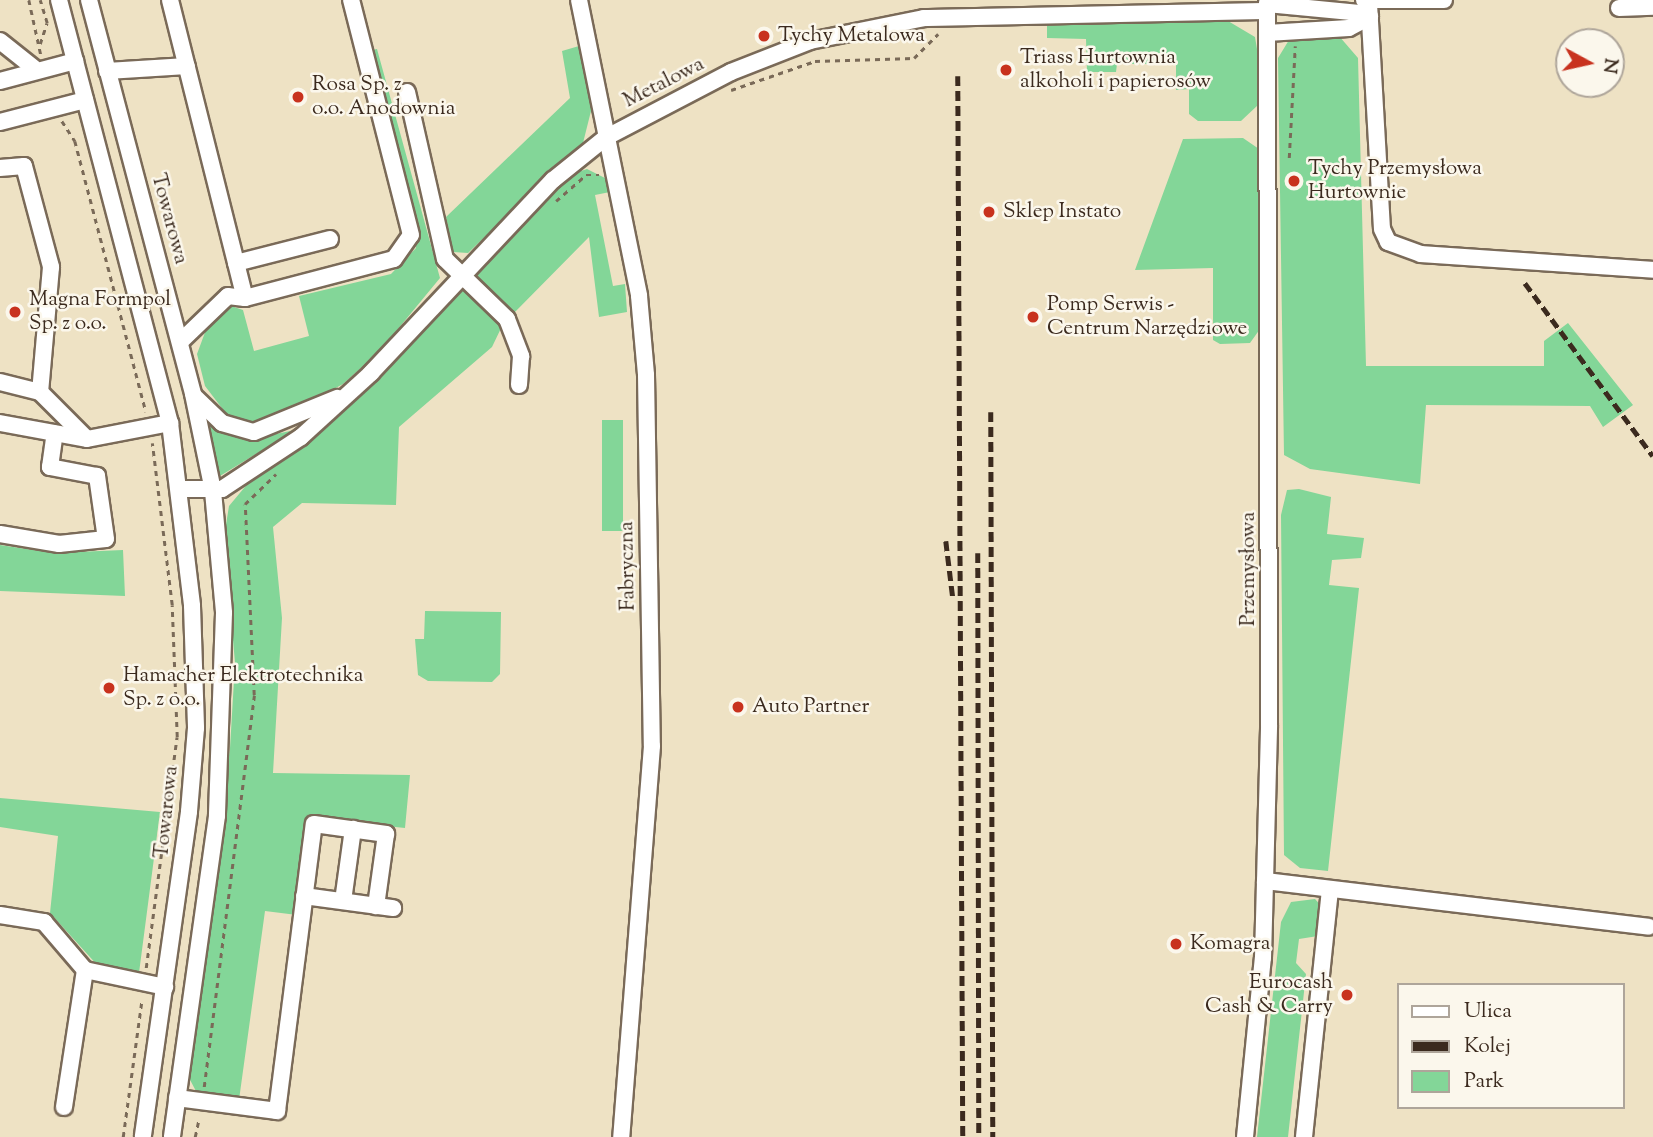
<!DOCTYPE html>
<html>
<head>
<meta charset="utf-8">
<style>
	body { margin:0 }
	#map { position:relative; width:1653px; height:1137px; overflow:hidden; background:#eee2c4; font-family:"Sorts Mill Goudy",serif }
	div>[style] { position:absolute }
	[style*='--x'] { left:calc(var(--x)*1px); top:calc(var(--y)*1px); width:calc(var(--w)*1px); rotate:calc(var(--a)*1deg) }
	.green>* { inset:0; background:#83d698; transform-origin:0 0 }
	.path>* { height:2.5px; margin-top:-1.25px; transform-origin:0; background:repeating-linear-gradient(90deg,#7a6a58 0 5px,transparent 0 10px) }
	.roads { filter:drop-shadow(2px 0 #7a6a58) drop-shadow(-2px 0 #7a6a58) drop-shadow(0 2px #7a6a58) drop-shadow(0 -2px #7a6a58) }
	.minor>* { height:16px; margin:-8px; padding:0 8px; transform-origin:8px; border-radius:8px; background:#fff }
	.rail>* { height:4.5px; margin-top:-2.25px; transform-origin:0; background:repeating-linear-gradient(90deg,#3b2a1e 0 10px,transparent 0 15px) }
	.dots>* { width:19px; height:19px; translate:-50% -50%; box-sizing:border-box; border:4px solid #fbf7ec; border-radius:50% }
	span { translate:-50% -50%; white-space:nowrap; text-align:center; line-height:1.15; -webkit-text-stroke:5px #fbf7ec; paint-order:stroke }
	.poi-label { font-size:21px; color:#3b2a1e }
	.left { translate:0 -50%; text-align:left }
	.right { translate:-100% -50%; text-align:right }
	.street-label { font-size:21px; color:#3b2a1e }
	.legend { position:absolute; left:1397px; top:983px; width:228px; height:126px; box-sizing:border-box; background:#fbf7ec; border:2px solid #aea59a; margin:0; padding:9px 12px; list-style:none; font-size:21px; color:#3b2a1e }
	.legend li { display:flex; align-items:center; gap:14px; height:35px }
	.legend b { width:35px; border:2px solid #aea59a }
	.north { position:absolute; left:1555px; top:28px; width:70px; height:70px; box-sizing:border-box; background:#fbf7ec; border:2px solid #aea59a; border-radius:50%; rotate:98deg; font-size:19px; font-weight:700; line-height:28px; text-align:center; color:#3b2a1e }
	.north::after { content:''; display:block; margin:auto; width:24px; height:32px; background:#c8321e; clip-path:polygon(50% 0,100% 100%,50% 72%,0 100%) }
</style>
</head>
<body>
<div id="map">
	<div class="green">
		<div style="clip-path:polygon(1228px 21px,1255px 37px,1258px 55px,1258px 105px,1241px 121px,1198px 121px,1189px 114px,1189px 89px,1176px 90px,1176px 64px,1117px 64px,1116px 72px,1087px 72px,1086px 39px,1047px 38px,1047px 22px)"></div>
		<div style="clip-path:polygon(1306px 35px,1339px 36px,1358px 58px,1366px 366px,1544px 366px,1544px 341px,1568px 323px,1633px 405px,1603px 427px,1590px 406px,1426px 405px,1420px 484px,1310px 469px,1284px 455px,1278px 58px,1289px 40px)"></div>
		<div style="clip-path:polygon(579px 46px,592px 107px,583px 143px,468px 253px,453px 252px,446px 217px,570px 98px,562px 51px)"></div>
		<div style="clip-path:polygon(377px 49px,440px 278px,379px 352px,343px 384px,277px 420px,251px 425px,231px 420px,205px 386px,197px 354px,207px 327px,228px 305px,243px 310px,254px 351px,309px 336px,299px 296px,391px 274px,416px 248px,368px 51px)"></div>
		<div style="clip-path:polygon(1243px 138px,1259px 149px,1260px 329px,1250px 343px,1220px 344px,1213px 340px,1213px 268px,1135px 270px,1183px 139px)"></div>
		<div style="clip-path:polygon(587px 169px,607px 179px,610px 192px,595px 195px,613px 286px,625px 284px,627px 312px,599px 317px,589px 237px,513px 314px,478px 279px,477px 268px,575px 173px)"></div>
		<div style="clip-path:polygon(463px 286px,504px 322px,492px 347px,399px 427px,396px 505px,302px 503px,273px 527px,282px 618px,273px 773px,410px 775px,405px 828px,311px 818px,297px 915px,265px 911px,239px 1100px,198px 1095px,188px 1076px,230px 748px,235px 663px,224px 537px,229px 506px,249px 482px,310px 439px,385px 371px)"></div>
		<div style="left:602px;top:420px;width:21px;height:111px"></div>
		<div style="clip-path:polygon(208px 423px,247px 440px,295px 430px,220px 476px)"></div>
		<div style="clip-path:polygon(1299px 489px,1331px 497px,1327px 534px,1364px 538px,1361px 558px,1332px 560px,1329px 585px,1359px 588px,1328px 871px,1300px 868px,1284px 855px,1281px 515px,1287px 490px)"></div>
		<div style="clip-path:polygon(0 545px,53px 553px,123px 550px,125px 596px,0 591px)"></div>
		<div style="clip-path:polygon(425px 611px,501px 612px,500px 674px,492px 682px,428px 681px,418px 675px,415px 639px,424px 639px)"></div>
		<div style="clip-path:polygon(0 798px,160px 812px,139px 973px,99px 967px,50px 913px,58px 836px,0 827px)"></div>
		<div style="clip-path:polygon(1315px 899px,1324px 909px,1318px 936px,1299px 939px,1296px 963px,1306px 974px,1288px 1137px,1257px 1137px,1281px 922px,1291px 902px)"></div>
	</div>
	<div class="path">
		<div style="--x:29;--y:0;--w:56;--a:77.7"></div>
		<div style="--x:40;--y:44;--w:22;--a:-72"></div>
		<div style="--x:47;--y:23;--w:24;--a:-107"></div>
		<div style="--x:731;--y:90;--w:89;--a:-19"></div>
		<div style="--x:815;--y:61;--w:99;--a:-1.7"></div>
		<div style="--x:914;--y:58;--w:34;--a:-45"></div>
		<div style="--x:62;--y:121;--w:24;--a:57"></div>
		<div style="--x:75;--y:141;--w:280;--a:75.3"></div>
		<div style="--x:1289;--y:158;--w:112;--a:-86.9"></div>
		<div style="--x:556;--y:201;--w:40;--a:-41"></div>
		<div style="--x:586;--y:175;--w:13;--a:0"></div>
		<div style="--x:146;--y:968;--w:233;--a:-82.4"></div>
		<div style="--x:177;--y:737;--w:132;--a:-92.2"></div>
		<div style="--x:172;--y:605;--w:163;--a:-97"></div>
		<div style="--x:204;--y:1087;--w:395;--a:-82.7"></div>
		<div style="--x:254;--y:695;--w:191;--a:-92.7"></div>
		<div style="--x:245;--y:504;--w:43;--a:-44.1"></div>
		<div style="--x:123;--y:1137;--w:139;--a:-82.2"></div>
		<div style="--x:195;--y:1137;--w:19;--a:-78"></div>
	</div>
	<div class="roads">
		<div class="minor">
			<div style="--x:59;--y:0;--w:437;--a:75.3"></div>
			<div style="--x:170;--y:423;--w:184;--a:83.1"></div>
			<div style="--x:192;--y:606;--w:122;--a:88.1"></div>
			<div style="--x:196;--y:728;--w:84;--a:94.8"></div>
			<div style="--x:189;--y:812;--w:328;--a:98.1"></div>
			<div style="--x:89;--y:0;--w:407;--a:75.2"></div>
			<div style="--x:193;--y:394;--w:99;--a:78.3"></div>
			<div style="--x:213;--y:491;--w:122;--a:84.8"></div>
			<div style="--x:224;--y:613;--w:203;--a:92"></div>
			<div style="--x:217;--y:816;--w:324;--a:98"></div>
			<div style="--x:170;--y:0;--w:307;--a:75.9"></div>
			<div style="--x:245;--y:298;--w:154;--a:-14.7"></div>
			<div style="--x:394;--y:259;--w:29;--a:-55"></div>
			<div style="--x:411;--y:235;--w:243;--a:-104.3"></div>
			<div style="--x:579;--y:0;--w:302;--a:78.5"></div>
			<div style="--x:639;--y:296;--w:79;--a:84.9"></div>
			<div style="--x:646;--y:375;--w:371;--a:89.1"></div>
			<div style="--x:652;--y:746;--w:392;--a:94.5"></div>
			<div style="--x:1364;--y:0;--w:80;--a:0"></div>
			<div style="--x:1267;--y:4;--w:103;--a:5.5"></div>
			<div style="--x:1369;--y:4;--w:225;--a:86.7"></div>
			<div style="--x:1382;--y:229;--w:14;--a:65"></div>
			<div style="--x:1388;--y:242;--w:35;--a:20"></div>
			<div style="--x:1421;--y:254;--w:233;--a:3.9"></div>
			<div style="--x:1619;--y:8;--w:34;--a:-2"></div>
			<div style="--x:1267;--y:33;--w:82;--a:-3.5"></div>
			<div style="--x:1349;--y:28;--w:24;--a:-28"></div>
			<div style="--x:0;--y:41;--w:43;--a:38.5"></div>
			<div style="--x:107;--y:71;--w:80;--a:-3.6"></div>
			<div style="--x:0;--y:81;--w:78;--a:-14.9"></div>
			<div style="--x:407;--y:92;--w:171;--a:77.2"></div>
			<div style="--x:445;--y:259;--w:86;--a:44.1"></div>
			<div style="--x:507;--y:319;--w:40;--a:69"></div>
			<div style="--x:521;--y:356;--w:29;--a:94"></div>
			<div style="--x:0;--y:122;--w:88;--a:-14.5"></div>
			<div style="--x:0;--y:168;--w:24;--a:-5"></div>
			<div style="--x:24;--y:166;--w:105;--a:75"></div>
			<div style="--x:51;--y:267;--w:125;--a:95"></div>
			<div style="--x:236;--y:263;--w:97;--a:-14.3"></div>
			<div style="--x:180;--y:342;--w:66;--a:-43.8"></div>
			<div style="--x:228;--y:296;--w:17;--a:7"></div>
			<div style="--x:0;--y:382;--w:41;--a:14"></div>
			<div style="--x:40;--y:392;--w:66;--a:45"></div>
			<div style="--x:194;--y:396;--w:39;--a:44"></div>
			<div style="--x:222;--y:423;--w:33;--a:16"></div>
			<div style="--x:254;--y:432;--w:90;--a:-22.3"></div>
			<div style="--x:0;--y:423;--w:88;--a:10.4"></div>
			<div style="--x:87;--y:439;--w:85;--a:-10.9"></div>
			<div style="--x:183;--y:489;--w:39;--a:0"></div>
			<div style="--x:222;--y:489;--w:95;--a:-33.4"></div>
			<div style="--x:301;--y:437;--w:95;--a:-42.4"></div>
			<div style="--x:371;--y:373;--w:265;--a:-46.7"></div>
			<div style="--x:553;--y:180;--w:67;--a:-38.9"></div>
			<div style="--x:605;--y:138;--w:142;--a:-27.6"></div>
			<div style="--x:731;--y:72;--w:85;--a:-21.4"></div>
			<div style="--x:810;--y:41;--w:116;--a:-11.4"></div>
			<div style="--x:924;--y:18;--w:343;--a:-1.2"></div>
			<div style="--x:0;--y:534;--w:60;--a:9.6"></div>
			<div style="--x:59;--y:544;--w:47;--a:-6.1"></div>
			<div style="--x:106;--y:539;--w:64;--a:-98.1"></div>
			<div style="--x:97;--y:476;--w:48;--a:-169.2"></div>
			<div style="--x:50;--y:467;--w:34;--a:-82"></div>
			<div style="--x:1265;--y:881;--w:386;--a:6.8"></div>
			<div style="--x:304;--y:896;--w:90;--a:7.7"></div>
			<div style="--x:343;--y:901;--w:73;--a:-82.1"></div>
			<div style="--x:0;--y:915;--w:45;--a:9"></div>
			<div style="--x:44;--y:922;--w:63;--a:49.5"></div>
			<div style="--x:85;--y:970;--w:82;--a:12"></div>
			<div style="--x:177;--y:1098;--w:101;--a:7.4"></div>
			<div style="--x:277;--y:1111;--w:289;--a:-82.7"></div>
			<div style="--x:314;--y:824;--w:73;--a:7.9"></div>
			<div style="--x:386;--y:834;--w:73;--a:97.9"></div>
			<div style="--x:64;--y:1107;--w:139;--a:-81.3"></div>
			<div style="--x:1245;--y:1137;--w:180;--a:-84.3"></div>
			<div style="--x:1263;--y:958;--w:233;--a:-88.5"></div>
			<div style="--x:1269;--y:725;--w:722;--a:-90.16"></div>
			<div style="--x:1304;--y:1137;--w:249;--a:-84"></div>
		</div>
	</div>
	<div class="rail">
		<div style="--x:958;--y:76;--w:1061;--a:89.73"></div>
		<div style="--x:1525;--y:283;--w:215;--a:53.5"></div>
		<div style="--x:991;--y:412;--w:725;--a:89.84"></div>
		<div style="--x:946;--y:541;--w:57;--a:83"></div>
		<div style="--x:978;--y:553;--w:584;--a:89.9"></div>
	</div>
	<div class="dots">
		<div style="left:764px;top:36px;background:#c8321e"></div>
		<div style="left:1006px;top:70px;background:#c8321e"></div>
		<div style="left:298px;top:97px;background:#c8321e"></div>
		<div style="left:1294px;top:181px;background:#c8321e"></div>
		<div style="left:989px;top:212px;background:#c8321e"></div>
		<div style="left:15px;top:312px;background:#c8321e"></div>
		<div style="left:1033px;top:317px;background:#c8321e"></div>
		<div style="left:109px;top:688px;background:#c8321e"></div>
		<div style="left:738px;top:707px;background:#c8321e"></div>
		<div style="left:1176px;top:944px;background:#c8321e"></div>
		<div style="left:1347px;top:995px;background:#c8321e"></div>
	</div>
	<div class="poi-label">
		<span class="left" style="left:778px;top:36px">Tychy Metalowa</span>
		<span class="left" style="left:1020px;top:70px">Triass Hurtownia<br>alkoholi i papierosów</span>
		<span class="left" style="left:312px;top:97px">Rosa Sp. z<br>o.o. Anodownia</span>
		<span class="left" style="left:1308px;top:181px">Tychy Przemysłowa<br>Hurtownie</span>
		<span class="left" style="left:1003px;top:212px">Sklep Instato</span>
		<span class="left" style="left:29px;top:312px">Magna Formpol<br>Sp. z o.o.</span>
		<span class="left" style="left:1047px;top:317px">Pomp Serwis -<br>Centrum Narzędziowe</span>
		<span class="left" style="left:123px;top:688px">Hamacher Elektrotechnika<br>Sp. z o.o.</span>
		<span class="left" style="left:752px;top:707px">Auto Partner</span>
		<span class="left" style="left:1190px;top:944px">Komagra</span>
		<span class="right" style="left:1333px;top:995px">Eurocash<br>Cash &amp; Carry</span>
	</div>
	<div class="street-label">
		<span style="left:664px;top:83px;rotate:-27deg">Metalowa</span>
		<span style="left:169px;top:219px;rotate:75deg">Towarowa</span>
		<span style="left:628px;top:566px;rotate:-91deg">Fabryczna</span>
		<span style="left:1249px;top:569px;rotate:-90deg">Przemysłowa</span>
		<span style="left:167px;top:812px;rotate:-84deg">Towarowa</span>
	</div>
	<ul class="legend">
	<li><b style="height:9px;background:#fff"></b>Ulica</li>
	<li><b style="height:9px;background:#3b2a1e"></b>Kolej</li>
	<li><b style="height:19px;background:#83d698"></b>Park</li>
	</ul>
	<div class="north">N</div>
</div>
</body>
</html>
